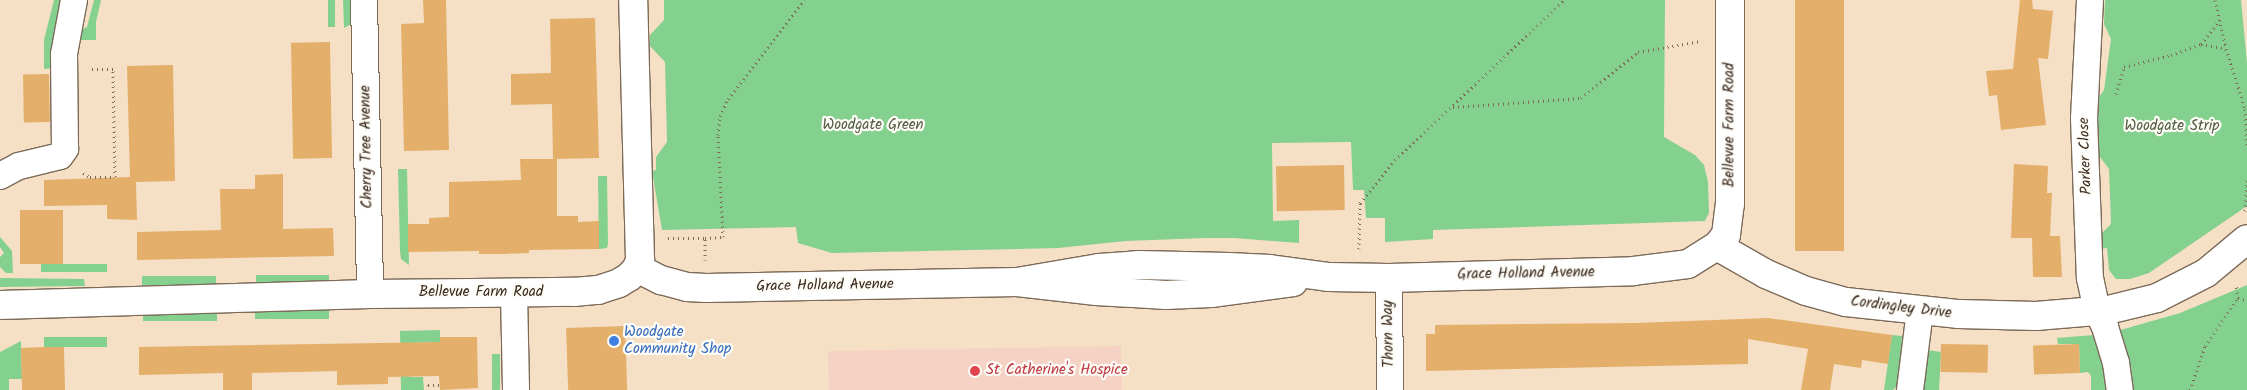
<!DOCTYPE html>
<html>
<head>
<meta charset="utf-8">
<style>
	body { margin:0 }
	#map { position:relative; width:2247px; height:390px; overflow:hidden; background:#f5e0c6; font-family:Kalam,sans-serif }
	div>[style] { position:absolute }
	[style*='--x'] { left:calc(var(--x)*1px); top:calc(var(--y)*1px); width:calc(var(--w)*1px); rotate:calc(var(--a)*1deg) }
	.built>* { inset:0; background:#f6d2c4; transform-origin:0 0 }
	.green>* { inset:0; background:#84d08e; transform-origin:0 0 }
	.building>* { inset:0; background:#e4af6a; transform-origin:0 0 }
	.path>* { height:3px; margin-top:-1.5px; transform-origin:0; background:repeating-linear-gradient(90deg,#7c6a59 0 1px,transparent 0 5px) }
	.roads { filter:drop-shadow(1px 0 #7c6a59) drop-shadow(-1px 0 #7c6a59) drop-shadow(0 1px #7c6a59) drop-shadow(0 -1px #7c6a59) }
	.street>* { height:26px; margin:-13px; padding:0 13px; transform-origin:13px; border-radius:13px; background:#fff }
	.secondary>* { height:28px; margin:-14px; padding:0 14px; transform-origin:14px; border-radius:14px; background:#fff }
	.dots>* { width:14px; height:14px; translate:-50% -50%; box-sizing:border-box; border:2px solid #fdfcf7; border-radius:50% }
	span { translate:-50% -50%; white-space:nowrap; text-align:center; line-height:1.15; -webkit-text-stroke:4.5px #fdfcf7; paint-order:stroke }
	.street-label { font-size:15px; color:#3b2a1e }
	.park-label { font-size:15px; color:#515c40 }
	.shop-label { font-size:15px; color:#366cbe }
	.left { translate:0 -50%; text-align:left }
	.health-label { font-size:15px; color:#be3a42 }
</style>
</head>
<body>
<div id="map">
	<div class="built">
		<div style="left:1121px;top:346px;width:44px;height:293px;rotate:89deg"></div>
	</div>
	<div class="green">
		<div style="clip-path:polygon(54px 0,64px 0,54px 68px,44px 69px,44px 40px)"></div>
		<div style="clip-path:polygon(94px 0,101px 0,96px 22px,96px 40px,76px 40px,77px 31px,87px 27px)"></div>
		<div style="left:328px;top:0;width:7px;height:27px"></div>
		<div style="clip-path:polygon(343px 0,351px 0,351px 24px,344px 28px)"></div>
		<div style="clip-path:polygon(664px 0,1665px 0,1664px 137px,1695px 155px,1704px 165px,1708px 182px,1709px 213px,1705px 221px,1433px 230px,1433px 239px,1385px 242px,1385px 218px,1366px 218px,1364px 190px,1353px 190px,1351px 142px,1272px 143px,1273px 221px,1299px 220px,1299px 243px,1234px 238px,1204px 238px,1126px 241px,1058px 248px,832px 253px,798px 243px,796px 227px,662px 230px,652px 171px,656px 170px,656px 157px,667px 142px,665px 62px,650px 46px,650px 35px,664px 20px)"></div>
		<div style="clip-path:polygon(2105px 0,2241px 0,2247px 63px,2247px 206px,2149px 273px,2130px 279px,2116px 279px,2109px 270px,2107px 248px,2100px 249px,2101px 234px,2111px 224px,2109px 169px,2097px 153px,2096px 101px,2104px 90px,2111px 39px,2104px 24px)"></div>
		<div style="clip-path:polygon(398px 169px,407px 169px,409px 265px,401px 259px,400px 251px)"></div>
		<div style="clip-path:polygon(598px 176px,607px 176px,608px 244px,607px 248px,599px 249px)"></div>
		<div style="clip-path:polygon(0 237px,12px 251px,13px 273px,6px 273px,0 267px,0 257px,4px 253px,0 247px)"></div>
		<div style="left:41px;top:264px;width:66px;height:8px"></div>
		<div style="left:329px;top:275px;width:8px;height:73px;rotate:90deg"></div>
		<div style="left:216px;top:276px;width:9px;height:74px;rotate:90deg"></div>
		<div style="clip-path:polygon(0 278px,84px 279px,85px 286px,0 287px)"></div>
		<div style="clip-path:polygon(2247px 285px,2247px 390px,2133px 390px,2131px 366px,2117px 331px,2180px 313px)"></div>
		<div style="left:329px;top:310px;width:9px;height:74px;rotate:90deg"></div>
		<div style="left:217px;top:313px;width:8px;height:74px;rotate:90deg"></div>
		<div style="clip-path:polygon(440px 330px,440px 342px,409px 343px,409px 377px,423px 377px,424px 390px,401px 390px,400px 331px)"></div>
		<div style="clip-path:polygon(1892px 335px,1902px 336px,1900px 384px,1893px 390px,1884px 390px)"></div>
		<div style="clip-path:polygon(2094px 335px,2102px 352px,2109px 390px,2091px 390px,2091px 376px,2088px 372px,2080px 373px,2079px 344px,2058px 344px,2057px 338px)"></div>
		<div style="left:107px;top:337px;width:10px;height:63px;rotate:90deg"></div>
		<div style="clip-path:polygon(21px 341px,22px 379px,9px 379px,9px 390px,0 390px,0 352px)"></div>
		<div style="clip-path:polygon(1927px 350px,1941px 352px,1939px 390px,1922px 390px)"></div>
		<div style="left:492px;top:354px;width:8px;height:36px"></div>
	</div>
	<div class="building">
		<div style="clip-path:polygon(423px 0,446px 0,449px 150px,404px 151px,401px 24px,424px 23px)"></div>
		<div style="left:1795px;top:0;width:49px;height:251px"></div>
		<div style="clip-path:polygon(2020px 0,2032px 0,2033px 9px,2053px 11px,2048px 59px,2038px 58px,2046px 125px,2001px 130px,1997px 95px,1989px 96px,1986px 71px,2013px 69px)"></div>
		<div style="clip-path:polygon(595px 18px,599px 158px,553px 159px,552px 104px,511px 105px,511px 74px,551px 73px,550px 19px)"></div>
		<div style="left:330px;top:42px;width:116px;height:39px;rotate:89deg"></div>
		<div style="clip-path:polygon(173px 65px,175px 181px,136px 182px,137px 220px,107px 219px,107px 205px,44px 206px,44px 180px,130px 177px,127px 66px)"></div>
		<div style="left:49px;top:74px;width:48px;height:26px;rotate:89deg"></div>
		<div style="clip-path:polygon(520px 159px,557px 159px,557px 216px,578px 216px,578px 222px,599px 221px,599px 249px,529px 250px,529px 253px,504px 254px,479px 254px,479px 251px,408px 252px,408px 224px,429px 224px,429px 218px,449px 217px,449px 182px,521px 180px)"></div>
		<div style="clip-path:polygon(2014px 164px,2048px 166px,2047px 193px,2052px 193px,2050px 236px,2060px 236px,2062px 277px,2033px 277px,2032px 238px,2011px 238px)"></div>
		<div style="left:1344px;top:165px;width:45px;height:68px;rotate:89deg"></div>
		<div style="clip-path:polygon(283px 174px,283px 229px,333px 228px,334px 256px,137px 260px,137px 232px,221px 230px,220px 189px,255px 189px,255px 175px)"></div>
		<div style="left:63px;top:210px;width:54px;height:43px;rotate:90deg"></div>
		<div style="clip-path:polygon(1768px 318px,1892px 335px,1888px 364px,1862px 360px,1861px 368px,1834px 364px,1830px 390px,1801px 390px,1808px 349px,1748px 339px,1748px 364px,1426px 371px,1426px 334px,1435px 334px,1435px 325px,1636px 323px)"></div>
		<div style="left:625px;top:326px;width:64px;height:59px;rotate:88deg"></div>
		<div style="clip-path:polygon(440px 337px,477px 337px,478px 388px,440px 390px,439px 376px,388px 377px,388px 384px,337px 385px,337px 371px,252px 373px,252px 390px,223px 390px,223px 373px,139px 375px,139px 347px,440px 342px)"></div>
		<div style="left:1941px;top:344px;width:47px;height:28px;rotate:1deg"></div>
		<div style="left:2079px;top:344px;width:29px;height:46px;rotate:88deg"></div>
		<div style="clip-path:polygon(43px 347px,64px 347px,65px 390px,22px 390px,21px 348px)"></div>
	</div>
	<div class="path">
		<div style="--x:2215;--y:0;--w:50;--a:77.3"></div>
		<div style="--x:2226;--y:49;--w:63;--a:72.4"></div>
		<div style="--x:2245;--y:109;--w:38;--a:87"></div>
		<div style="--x:2201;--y:44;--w:31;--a:-52"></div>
		<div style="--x:2116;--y:94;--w:28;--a:-73"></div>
		<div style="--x:2124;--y:67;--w:49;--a:-14.3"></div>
		<div style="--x:2171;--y:55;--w:32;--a:-20"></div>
		<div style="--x:2201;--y:44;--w:25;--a:11"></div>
		<div style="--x:1453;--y:107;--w:128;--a:-4"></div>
		<div style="--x:1581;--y:98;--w:73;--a:-38.9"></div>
		<div style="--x:1638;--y:52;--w:64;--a:-9.9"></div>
		<div style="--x:83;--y:173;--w:8;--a:30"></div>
		<div style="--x:90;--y:177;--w:25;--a:0"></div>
		<div style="--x:115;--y:177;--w:108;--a:-91.1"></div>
		<div style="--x:113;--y:69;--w:21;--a:180"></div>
		<div style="--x:2245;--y:211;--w:32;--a:-86"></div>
		<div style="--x:668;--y:238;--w:37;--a:0"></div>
		<div style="--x:1359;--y:249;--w:46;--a:-88.8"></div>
		<div style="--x:1360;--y:203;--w:55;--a:-50.9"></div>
		<div style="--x:1395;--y:160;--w:233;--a:-43.4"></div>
		<div style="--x:705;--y:260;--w:22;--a:-90"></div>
		<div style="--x:705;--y:238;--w:18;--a:-3"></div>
		<div style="--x:723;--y:237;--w:102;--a:-92.8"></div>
		<div style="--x:718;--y:135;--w:19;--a:-84"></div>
		<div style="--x:720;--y:116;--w:19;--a:-65"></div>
		<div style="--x:728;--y:99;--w:125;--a:-52.5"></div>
		<div style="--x:2238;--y:298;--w:9;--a:18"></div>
		<div style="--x:428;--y:390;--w:5;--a:-90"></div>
		<div style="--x:428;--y:385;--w:11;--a:0"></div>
		<div style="--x:2190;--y:390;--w:46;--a:-71.2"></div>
		<div style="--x:2205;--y:346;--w:58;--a:-55.5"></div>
		<div style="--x:2238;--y:298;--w:14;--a:-98"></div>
	</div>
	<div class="roads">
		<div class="street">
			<div style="--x:364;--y:0;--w:294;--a:88.8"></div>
			<div style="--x:2090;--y:0;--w:118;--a:92.9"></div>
			<div style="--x:2084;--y:118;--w:160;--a:87.9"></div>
			<div style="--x:2090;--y:278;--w:34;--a:78"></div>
			<div style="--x:2097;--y:311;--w:18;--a:63"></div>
			<div style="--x:2105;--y:327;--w:38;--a:73"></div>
			<div style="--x:2116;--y:363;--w:27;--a:82"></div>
			<div style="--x:0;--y:176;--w:21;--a:-28"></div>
			<div style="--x:19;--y:166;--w:42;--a:-13.7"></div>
			<div style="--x:60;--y:156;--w:9;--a:-54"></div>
			<div style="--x:65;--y:149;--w:95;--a:-90.6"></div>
			<div style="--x:64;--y:54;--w:55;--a:-79.5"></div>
			<div style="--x:1389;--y:278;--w:112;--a:89.5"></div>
			<div style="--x:514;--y:293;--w:97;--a:88.8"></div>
			<div style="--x:1910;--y:390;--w:80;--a:-82.8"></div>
		</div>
		<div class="secondary">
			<div style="--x:1717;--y:246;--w:56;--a:29.7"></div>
			<div style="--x:1766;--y:274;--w:43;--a:23"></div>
			<div style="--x:1806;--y:291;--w:41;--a:15.4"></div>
			<div style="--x:1846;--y:302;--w:114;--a:6.1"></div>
			<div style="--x:1959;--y:314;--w:77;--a:1.5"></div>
			<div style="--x:2036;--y:316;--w:72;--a:-4.8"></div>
			<div style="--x:2108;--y:310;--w:50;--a:-13.8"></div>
			<div style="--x:2157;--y:298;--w:55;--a:-27"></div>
			<div style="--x:2206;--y:273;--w:53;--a:-39.7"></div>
			<div style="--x:637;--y:268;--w:27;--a:27"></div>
			<div style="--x:661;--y:280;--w:27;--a:15"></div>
			<div style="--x:687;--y:287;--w:19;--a:3"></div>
			<div style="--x:706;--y:288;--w:311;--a:-1.1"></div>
			<div style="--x:1017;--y:282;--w:80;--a:6.5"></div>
			<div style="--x:1096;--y:291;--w:70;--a:3.3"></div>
			<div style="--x:1166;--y:295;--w:45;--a:-2.5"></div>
			<div style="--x:1211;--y:293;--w:83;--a:-7.6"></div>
			<div style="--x:1017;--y:282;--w:83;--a:-9.7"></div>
			<div style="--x:1099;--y:268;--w:40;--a:-4.3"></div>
			<div style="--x:1139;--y:265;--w:90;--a:1.3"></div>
			<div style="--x:1229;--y:267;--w:41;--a:2.8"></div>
			<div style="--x:1270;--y:269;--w:60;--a:7.7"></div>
			<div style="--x:1329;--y:277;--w:60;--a:1"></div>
			<div style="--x:1389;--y:278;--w:245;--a:-1.6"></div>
			<div style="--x:1634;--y:271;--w:54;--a:-7.4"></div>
			<div style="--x:1688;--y:264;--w:34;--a:-32"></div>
			<div style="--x:1717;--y:246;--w:14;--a:-51"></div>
			<div style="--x:1726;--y:235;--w:31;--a:-83"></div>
			<div style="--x:1730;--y:204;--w:204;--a:-90"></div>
			<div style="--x:0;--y:305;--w:370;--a:-1.7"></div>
			<div style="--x:370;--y:294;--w:204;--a:-0.6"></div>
			<div style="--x:574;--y:292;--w:24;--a:-5"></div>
			<div style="--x:598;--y:290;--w:22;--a:-18"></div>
			<div style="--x:619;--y:283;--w:12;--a:-31"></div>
			<div style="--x:629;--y:277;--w:12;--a:-48"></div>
			<div style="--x:637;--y:268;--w:9;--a:-69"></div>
			<div style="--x:640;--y:260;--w:260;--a:-91.5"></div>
		</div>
	</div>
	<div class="dots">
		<div style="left:614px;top:341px;background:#3f7fe0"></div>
		<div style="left:975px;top:371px;background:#e0444e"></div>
	</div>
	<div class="street-label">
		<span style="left:1730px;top:125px;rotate:-90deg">Bellevue Farm Road</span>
		<span style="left:367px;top:147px;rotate:-91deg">Cherry Tree Avenue</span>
		<span style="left:2086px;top:156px;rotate:-92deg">Parker Close</span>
		<span style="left:1526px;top:274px;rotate:-1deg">Grace Holland Avenue</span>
		<span style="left:825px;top:286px;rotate:-1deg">Grace Holland Avenue</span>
		<span style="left:481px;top:293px">Bellevue Farm Road</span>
		<span style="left:1901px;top:308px;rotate:7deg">Cordingley Drive</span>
		<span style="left:1389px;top:334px;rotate:-91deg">Thorn Way</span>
	</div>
	<div class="park-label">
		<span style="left:873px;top:126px">Woodgate Green</span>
		<span style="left:2172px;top:127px">Woodgate Strip</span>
	</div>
	<div class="shop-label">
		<span class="left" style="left:624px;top:341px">Woodgate<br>Community Shop</span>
	</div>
	<div class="health-label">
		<span class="left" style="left:986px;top:371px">St Catherine's Hospice</span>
	</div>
</div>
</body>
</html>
